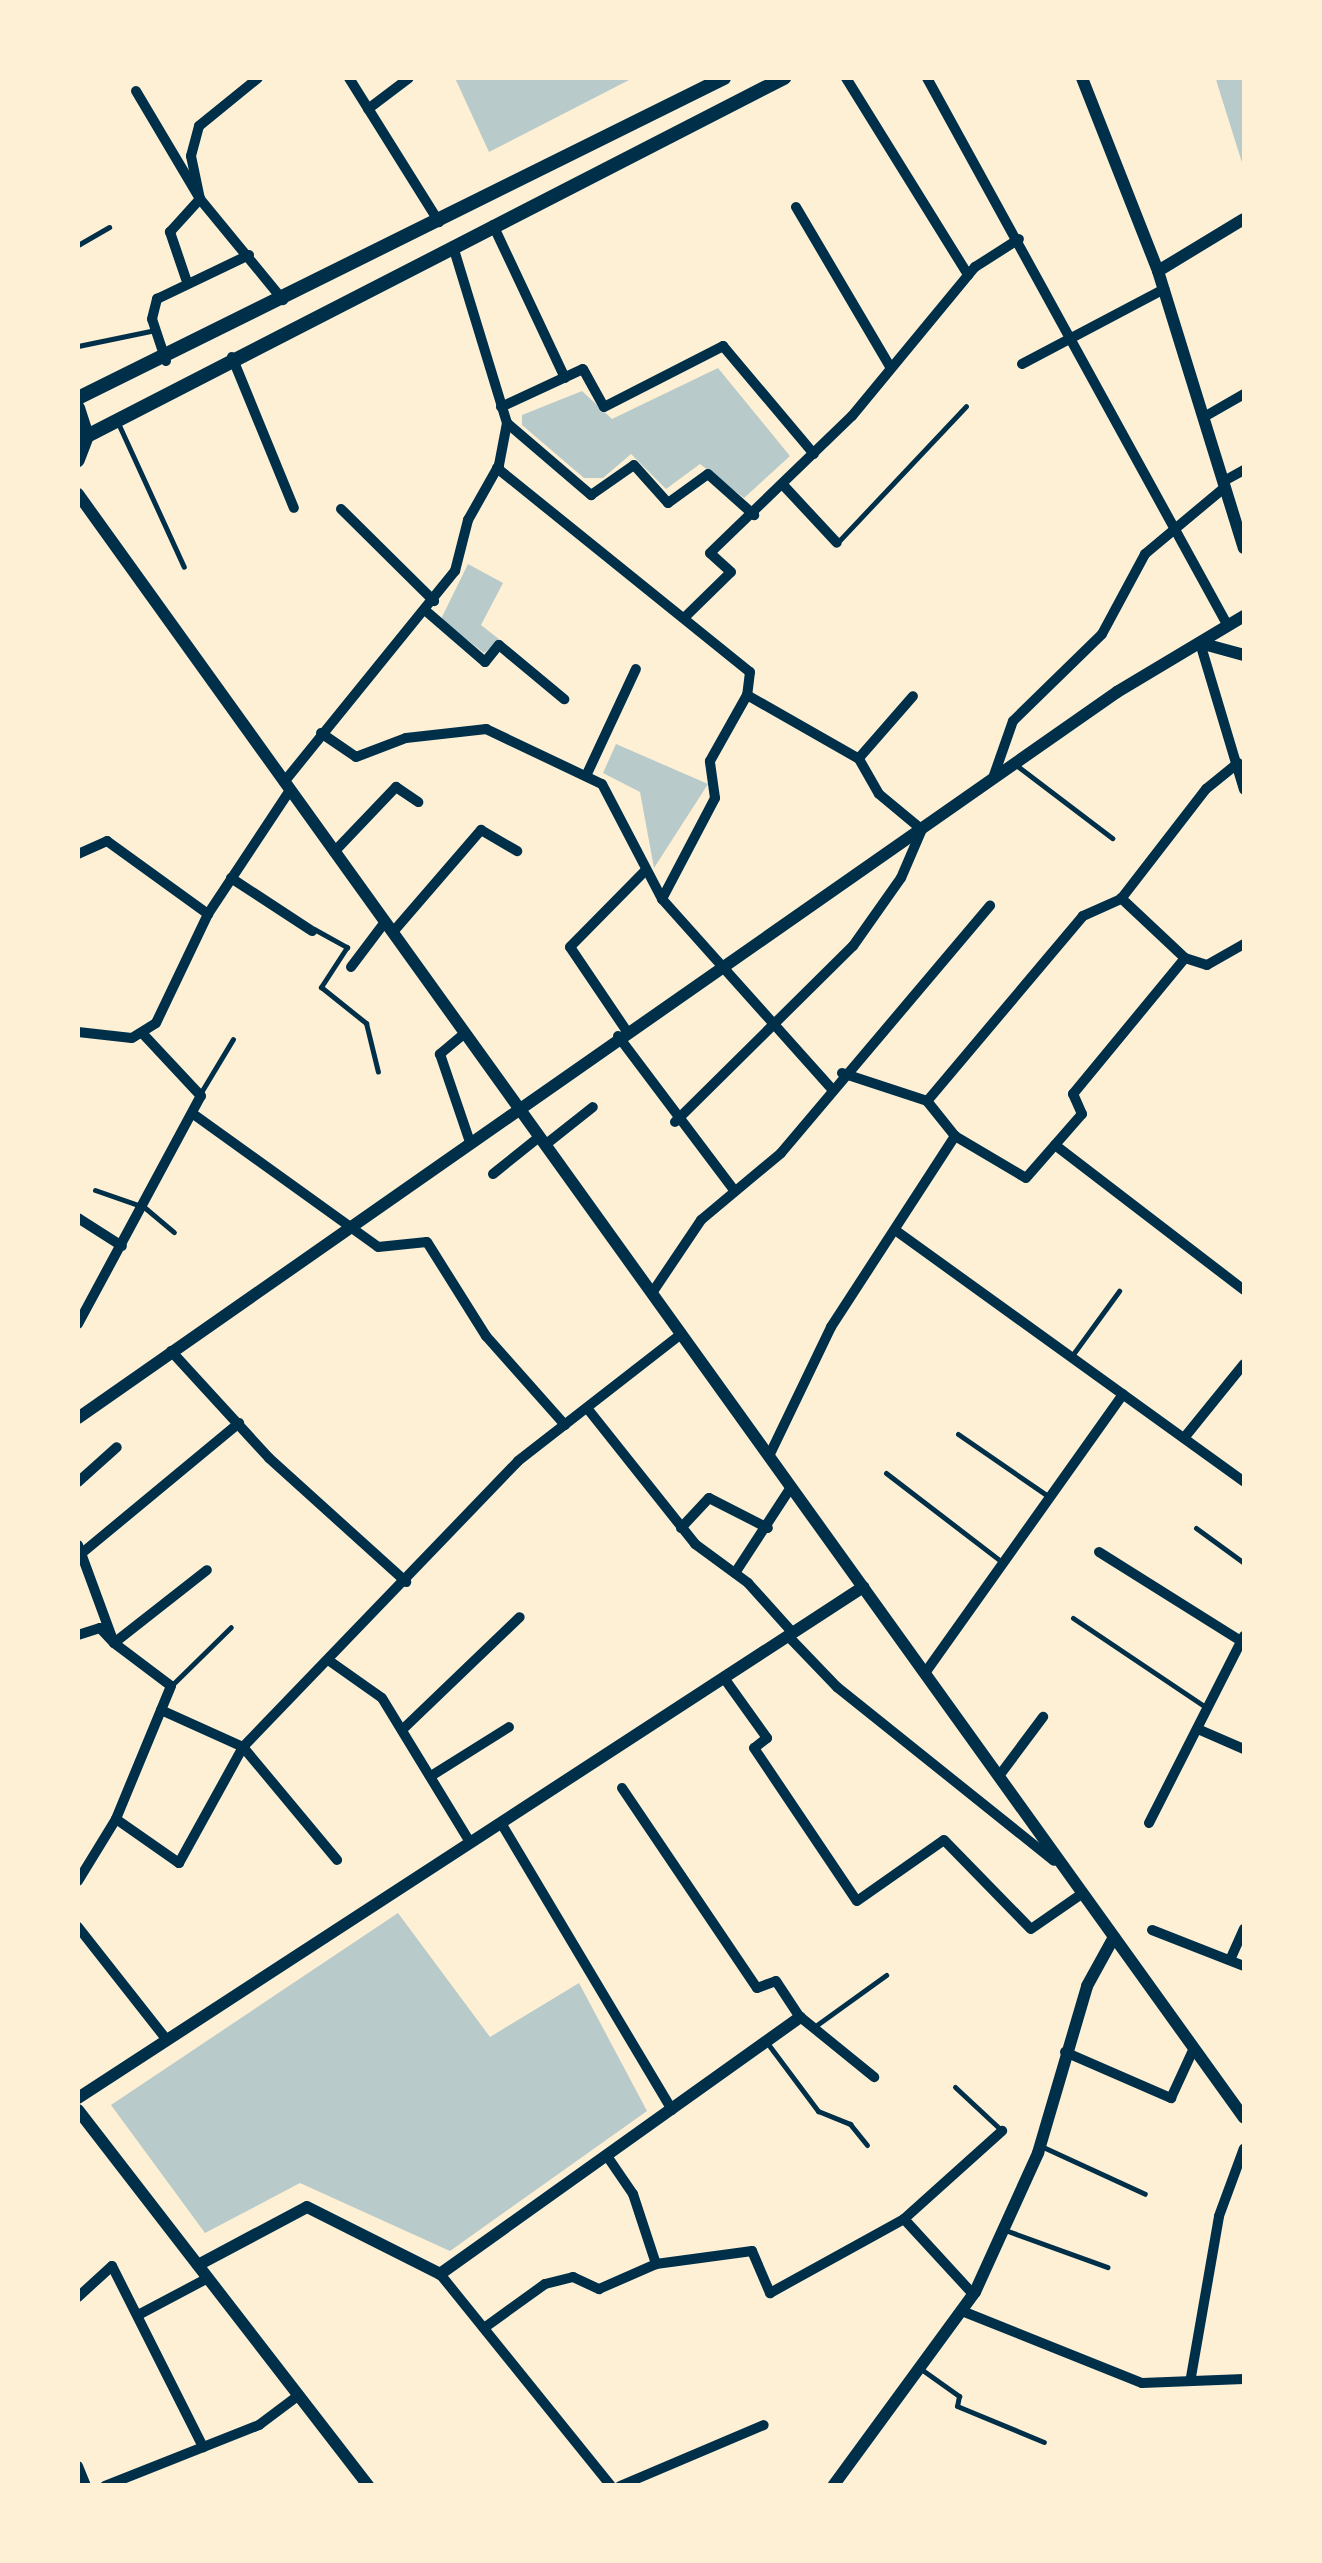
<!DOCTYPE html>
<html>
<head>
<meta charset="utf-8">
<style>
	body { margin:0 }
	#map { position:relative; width:1322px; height:2563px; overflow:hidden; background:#fdf0d5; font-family:"Roboto Serif",serif }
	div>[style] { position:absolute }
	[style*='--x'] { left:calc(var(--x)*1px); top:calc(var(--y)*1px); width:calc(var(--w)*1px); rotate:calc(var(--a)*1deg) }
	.green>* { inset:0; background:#b9caca }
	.service>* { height:5px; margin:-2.5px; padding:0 2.5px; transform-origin:2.5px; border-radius:2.5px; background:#003049 }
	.minor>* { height:10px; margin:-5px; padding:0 5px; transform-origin:5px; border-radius:5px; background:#003049 }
	.tertiary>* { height:12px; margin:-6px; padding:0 6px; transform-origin:6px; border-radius:6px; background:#003049 }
	.secondary>* { height:14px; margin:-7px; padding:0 7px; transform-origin:7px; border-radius:7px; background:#003049 }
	span { translate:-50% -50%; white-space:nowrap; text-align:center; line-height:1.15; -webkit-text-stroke:10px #fdf0d5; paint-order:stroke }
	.frame { position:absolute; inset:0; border:80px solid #fdf0d5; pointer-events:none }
</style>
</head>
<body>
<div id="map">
	<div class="green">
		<div style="clip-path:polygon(455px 78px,633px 78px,489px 152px)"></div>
		<div style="clip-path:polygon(1216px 78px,1244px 78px,1244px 169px,1217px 83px)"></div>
		<div style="clip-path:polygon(718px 368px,790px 456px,744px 498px,700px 464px,666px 489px,631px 454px,603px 478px,584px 478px,522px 425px,522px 415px,582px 391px,612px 419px)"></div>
		<div style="clip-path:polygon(468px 564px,503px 583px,481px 625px,500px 640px,484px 653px,441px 619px)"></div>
		<div style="clip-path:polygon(616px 744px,708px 784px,654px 868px,640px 792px,603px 773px)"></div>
		<div style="clip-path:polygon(398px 1913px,490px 2037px,579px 1983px,647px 2111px,450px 2251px,300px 2183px,205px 2233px,111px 2105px)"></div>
	</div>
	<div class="service">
		<div style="--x:78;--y:245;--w:36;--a:-30"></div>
		<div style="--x:78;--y:346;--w:79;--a:-11.7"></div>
		<div style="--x:118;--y:423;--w:158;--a:65.4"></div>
		<div style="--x:837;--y:543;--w:188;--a:-46.7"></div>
		<div style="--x:1016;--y:765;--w:121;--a:37.2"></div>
		<div style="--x:314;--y:929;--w:38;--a:29"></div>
		<div style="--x:347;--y:947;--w:48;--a:123"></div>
		<div style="--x:321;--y:987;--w:58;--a:38.7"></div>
		<div style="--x:366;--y:1023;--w:50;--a:76.2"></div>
		<div style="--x:200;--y:1094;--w:64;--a:-59"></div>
		<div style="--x:95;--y:1190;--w:52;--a:19.1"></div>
		<div style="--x:144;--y:1207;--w:39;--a:40"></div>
		<div style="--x:1071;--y:1357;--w:82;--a:-54"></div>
		<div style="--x:958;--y:1434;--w:109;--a:34.6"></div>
		<div style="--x:886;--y:1473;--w:146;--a:37.5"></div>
		<div style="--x:1196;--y:1528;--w:59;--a:36.1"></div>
		<div style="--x:1073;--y:1618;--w:161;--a:33.9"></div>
		<div style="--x:173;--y:1684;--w:81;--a:-44.5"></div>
		<div style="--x:814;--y:2027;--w:89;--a:-35.8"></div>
		<div style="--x:768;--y:2044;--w:84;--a:53.3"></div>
		<div style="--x:818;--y:2111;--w:35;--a:22"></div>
		<div style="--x:850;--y:2124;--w:27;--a:51"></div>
		<div style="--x:955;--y:2087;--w:62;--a:43"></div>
		<div style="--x:1043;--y:2147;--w:112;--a:24.7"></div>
		<div style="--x:1005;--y:2230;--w:109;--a:19.9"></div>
		<div style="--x:921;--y:2369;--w:47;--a:35.4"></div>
		<div style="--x:959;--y:2396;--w:10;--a:101"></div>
		<div style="--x:957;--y:2406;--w:94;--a:22.5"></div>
	</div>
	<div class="minor">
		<div style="--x:349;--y:78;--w:170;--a:58"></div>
		<div style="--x:846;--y:78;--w:232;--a:58.2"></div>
		<div style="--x:927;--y:78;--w:625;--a:61.22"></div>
		<div style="--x:136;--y:91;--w:126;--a:59.3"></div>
		<div style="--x:200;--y:199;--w:131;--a:50.6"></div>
		<div style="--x:368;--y:109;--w:51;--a:-37.1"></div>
		<div style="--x:796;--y:207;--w:187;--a:59.5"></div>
		<div style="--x:493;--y:225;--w:169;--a:64.8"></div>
		<div style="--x:186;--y:279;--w:50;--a:-108.8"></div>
		<div style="--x:170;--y:232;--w:45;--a:-47.7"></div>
		<div style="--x:200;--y:199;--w:44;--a:-101.8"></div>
		<div style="--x:191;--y:156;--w:31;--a:-75"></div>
		<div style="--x:199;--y:126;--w:76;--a:-39.1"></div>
		<div style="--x:232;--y:357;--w:163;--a:67.7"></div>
		<div style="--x:166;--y:361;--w:44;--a:-108.4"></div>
		<div style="--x:152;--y:319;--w:21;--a:-76"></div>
		<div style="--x:157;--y:299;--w:102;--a:-25.6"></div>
		<div style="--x:1022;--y:364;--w:161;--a:-27.8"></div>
		<div style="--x:501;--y:407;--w:90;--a:-24.9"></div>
		<div style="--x:583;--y:369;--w:43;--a:61.1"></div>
		<div style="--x:604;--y:407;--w:134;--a:-27.1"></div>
		<div style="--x:723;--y:346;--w:141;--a:49.9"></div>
		<div style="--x:1204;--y:417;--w:46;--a:-29.9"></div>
		<div style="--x:507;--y:423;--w:111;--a:40.6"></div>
		<div style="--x:591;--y:495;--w:52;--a:-34.9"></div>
		<div style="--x:634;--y:465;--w:51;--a:48.2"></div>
		<div style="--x:668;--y:503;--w:49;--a:-35.9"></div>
		<div style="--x:708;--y:474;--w:62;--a:41.7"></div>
		<div style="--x:497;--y:468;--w:325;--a:38.9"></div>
		<div style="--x:750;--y:672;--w:23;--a:97"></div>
		<div style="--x:747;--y:695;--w:129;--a:29.7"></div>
		<div style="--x:859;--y:759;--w:40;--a:60.3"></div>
		<div style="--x:879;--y:794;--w:53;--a:39.7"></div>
		<div style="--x:1224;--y:481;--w:23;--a:-29"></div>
		<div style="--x:785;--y:487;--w:76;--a:47.1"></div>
		<div style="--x:341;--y:509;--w:131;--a:44.7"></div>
		<div style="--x:426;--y:611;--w:78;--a:40.8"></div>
		<div style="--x:485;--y:662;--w:22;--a:-51"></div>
		<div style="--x:499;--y:645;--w:85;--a:39.7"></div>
		<div style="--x:685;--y:617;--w:64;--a:-44.4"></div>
		<div style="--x:731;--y:572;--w:28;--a:-138"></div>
		<div style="--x:710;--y:553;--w:197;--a:-44"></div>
		<div style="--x:852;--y:416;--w:193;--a:-50.5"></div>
		<div style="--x:975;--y:267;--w:52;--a:-32.5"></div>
		<div style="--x:1200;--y:643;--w:153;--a:73.3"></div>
		<div style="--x:321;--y:733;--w:42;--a:34.4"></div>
		<div style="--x:356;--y:757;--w:53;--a:-20.8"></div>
		<div style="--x:406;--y:738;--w:81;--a:-6.4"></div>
		<div style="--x:486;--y:729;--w:128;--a:25.4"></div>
		<div style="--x:602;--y:784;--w:130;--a:62.4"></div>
		<div style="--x:662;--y:899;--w:252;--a:48.2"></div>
		<div style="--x:859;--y:758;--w:82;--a:-48.9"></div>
		<div style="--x:1238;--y:763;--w:41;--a:140.9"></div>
		<div style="--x:1206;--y:789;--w:139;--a:127.7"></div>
		<div style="--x:1121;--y:899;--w:42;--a:155.9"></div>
		<div style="--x:1083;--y:916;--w:242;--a:130.1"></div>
		<div style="--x:927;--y:1101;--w:45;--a:51.3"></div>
		<div style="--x:955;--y:1136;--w:82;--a:30.6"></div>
		<div style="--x:1026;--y:1178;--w:85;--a:-48.8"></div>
		<div style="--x:1082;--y:1114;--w:22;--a:-114"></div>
		<div style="--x:1073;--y:1094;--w:176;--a:-50.5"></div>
		<div style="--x:1185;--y:958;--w:23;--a:18"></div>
		<div style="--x:1207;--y:965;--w:43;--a:-29.6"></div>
		<div style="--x:586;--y:776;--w:118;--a:-65"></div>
		<div style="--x:993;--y:778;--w:60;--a:-70.7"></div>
		<div style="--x:1013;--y:721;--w:124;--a:-44.3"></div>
		<div style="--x:1102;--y:634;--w:91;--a:-61.7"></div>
		<div style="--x:1145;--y:554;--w:104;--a:-39.9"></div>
		<div style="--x:284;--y:782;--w:272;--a:-51"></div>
		<div style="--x:455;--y:571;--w:53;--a:-75.7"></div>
		<div style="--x:468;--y:520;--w:63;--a:-60.6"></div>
		<div style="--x:499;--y:465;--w:43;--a:-79.2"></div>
		<div style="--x:507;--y:423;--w:185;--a:-107"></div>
		<div style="--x:334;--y:852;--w:90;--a:-46.4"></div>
		<div style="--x:396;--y:787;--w:27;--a:34"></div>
		<div style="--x:78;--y:854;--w:32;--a:-24"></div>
		<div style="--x:107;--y:841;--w:125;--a:35.9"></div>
		<div style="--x:231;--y:878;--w:97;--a:33.2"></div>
		<div style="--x:1121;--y:898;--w:88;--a:43.2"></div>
		<div style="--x:662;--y:899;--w:114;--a:-62.3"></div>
		<div style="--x:715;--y:798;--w:37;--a:-98"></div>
		<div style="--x:710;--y:761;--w:76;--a:-60.7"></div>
		<div style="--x:393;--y:932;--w:135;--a:-49.2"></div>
		<div style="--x:481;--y:830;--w:42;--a:30.3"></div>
		<div style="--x:351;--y:967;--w:56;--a:-52.9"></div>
		<div style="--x:626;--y:1030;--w:100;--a:-124"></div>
		<div style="--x:570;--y:947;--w:107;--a:-45.4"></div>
		<div style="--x:78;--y:1032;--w:54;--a:6.3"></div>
		<div style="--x:132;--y:1038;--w:28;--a:-32"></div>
		<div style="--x:156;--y:1023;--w:121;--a:-64.5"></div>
		<div style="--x:208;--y:914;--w:149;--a:-56.5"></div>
		<div style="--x:465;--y:1033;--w:33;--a:140"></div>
		<div style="--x:440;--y:1054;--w:90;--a:71.2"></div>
		<div style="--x:618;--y:1036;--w:193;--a:53"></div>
		<div style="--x:842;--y:1073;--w:89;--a:18.2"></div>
		<div style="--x:196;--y:1116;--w:224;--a:35.7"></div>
		<div style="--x:378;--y:1247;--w:49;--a:-5.8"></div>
		<div style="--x:427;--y:1242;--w:111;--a:57.9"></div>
		<div style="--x:486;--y:1336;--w:119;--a:48.4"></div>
		<div style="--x:675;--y:1122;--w:250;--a:-44.7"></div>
		<div style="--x:853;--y:946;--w:83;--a:-54.8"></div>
		<div style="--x:901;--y:878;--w:56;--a:-66.7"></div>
		<div style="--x:545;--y:1145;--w:61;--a:-38.4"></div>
		<div style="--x:1055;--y:1145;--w:238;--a:37.5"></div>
		<div style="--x:493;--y:1174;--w:59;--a:-38.8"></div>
		<div style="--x:78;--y:1218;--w:52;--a:32.5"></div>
		<div style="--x:895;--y:1230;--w:430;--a:35.8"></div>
		<div style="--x:652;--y:1293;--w:88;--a:-56.1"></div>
		<div style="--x:701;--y:1220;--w:104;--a:-39.9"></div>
		<div style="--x:781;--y:1153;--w:324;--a:-49.8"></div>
		<div style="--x:78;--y:1324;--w:259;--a:-61.7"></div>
		<div style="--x:201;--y:1096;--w:86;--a:-133.1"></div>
		<div style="--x:171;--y:1351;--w:145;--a:47.5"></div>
		<div style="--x:269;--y:1458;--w:185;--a:42.1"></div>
		<div style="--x:587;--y:1408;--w:174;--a:51.5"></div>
		<div style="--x:695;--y:1544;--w:66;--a:36.3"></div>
		<div style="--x:748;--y:1583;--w:67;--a:48"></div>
		<div style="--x:1184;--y:1438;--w:95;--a:-51"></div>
		<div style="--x:769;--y:1456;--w:143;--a:-64.3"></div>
		<div style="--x:831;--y:1327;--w:228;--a:-57"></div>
		<div style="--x:78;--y:1482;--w:52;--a:-41.9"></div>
		<div style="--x:681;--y:1528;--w:41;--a:-47"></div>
		<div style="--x:709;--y:1498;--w:66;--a:27"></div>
		<div style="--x:78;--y:1545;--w:104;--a:69.8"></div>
		<div style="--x:114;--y:1643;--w:71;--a:37"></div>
		<div style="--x:171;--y:1686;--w:144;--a:112.5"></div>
		<div style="--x:1099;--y:1552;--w:171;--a:32.1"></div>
		<div style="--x:82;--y:1553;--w:204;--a:-39.6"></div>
		<div style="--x:735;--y:1573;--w:103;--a:-56.9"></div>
		<div style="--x:78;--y:1635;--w:23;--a:-18"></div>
		<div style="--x:100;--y:1628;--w:21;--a:47"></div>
		<div style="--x:114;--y:1643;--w:118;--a:-38.1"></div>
		<div style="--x:788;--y:1636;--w:71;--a:46.1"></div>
		<div style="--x:837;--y:1687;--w:278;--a:38.7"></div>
		<div style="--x:331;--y:1662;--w:62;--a:35.2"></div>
		<div style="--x:382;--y:1698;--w:169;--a:58.6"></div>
		<div style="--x:925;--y:1673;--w:342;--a:-54.6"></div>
		<div style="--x:724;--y:1678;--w:74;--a:54.4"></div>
		<div style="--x:767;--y:1738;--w:16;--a:142"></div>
		<div style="--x:754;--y:1748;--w:184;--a:56.1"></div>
		<div style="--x:857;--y:1901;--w:106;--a:-35"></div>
		<div style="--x:944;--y:1840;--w:124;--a:45.7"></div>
		<div style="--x:1031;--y:1929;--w:63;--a:-34.7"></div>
		<div style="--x:161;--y:1710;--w:90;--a:24.3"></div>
		<div style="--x:243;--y:1747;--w:147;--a:50.2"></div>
		<div style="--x:402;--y:1730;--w:163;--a:-43.8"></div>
		<div style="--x:1200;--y:1730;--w:48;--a:23.4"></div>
		<div style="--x:431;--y:1776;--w:92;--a:-32.1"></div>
		<div style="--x:999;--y:1776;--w:74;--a:-53.3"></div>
		<div style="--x:622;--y:1788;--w:241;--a:56"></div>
		<div style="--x:757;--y:1988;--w:20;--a:-20"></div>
		<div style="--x:776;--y:1981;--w:42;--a:56.7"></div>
		<div style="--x:799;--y:2016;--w:97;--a:39.1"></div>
		<div style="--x:501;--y:1823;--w:334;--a:59.2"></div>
		<div style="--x:1149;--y:1823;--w:210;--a:-63.1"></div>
		<div style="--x:78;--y:1881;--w:73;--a:-58.5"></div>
		<div style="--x:116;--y:1819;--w:77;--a:34.9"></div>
		<div style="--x:179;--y:1863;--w:132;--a:-61.1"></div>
		<div style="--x:243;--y:1747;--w:397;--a:-46.1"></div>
		<div style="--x:518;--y:1461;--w:207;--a:-37.9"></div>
		<div style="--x:78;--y:1927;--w:144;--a:51.8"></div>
		<div style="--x:1152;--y:1930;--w:99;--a:21.4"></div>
		<div style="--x:1230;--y:1960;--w:34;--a:-66"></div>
		<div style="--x:1065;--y:2052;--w:116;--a:23.5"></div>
		<div style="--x:1171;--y:2098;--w:55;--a:-65.3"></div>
		<div style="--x:607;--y:2156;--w:46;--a:55.6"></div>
		<div style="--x:633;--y:2194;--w:74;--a:71.8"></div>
		<div style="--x:904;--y:2219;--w:103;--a:47.4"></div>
		<div style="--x:440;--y:2274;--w:272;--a:51.1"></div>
		<div style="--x:78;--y:2297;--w:46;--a:-42.4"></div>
		<div style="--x:112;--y:2266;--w:203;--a:63.3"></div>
		<div style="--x:962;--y:2311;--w:194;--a:21.8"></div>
		<div style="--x:1142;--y:2383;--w:102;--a:-2.2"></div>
		<div style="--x:140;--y:2314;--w:77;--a:-27.9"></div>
		<div style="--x:484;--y:2328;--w:75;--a:-35.8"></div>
		<div style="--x:545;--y:2284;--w:29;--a:-14"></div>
		<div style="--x:573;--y:2277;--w:29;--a:25"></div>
		<div style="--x:599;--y:2289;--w:62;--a:-23.7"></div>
		<div style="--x:656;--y:2264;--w:97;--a:-7.7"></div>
		<div style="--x:752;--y:2251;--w:46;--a:66.8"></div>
		<div style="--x:770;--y:2293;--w:153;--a:-28.9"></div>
		<div style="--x:904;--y:2219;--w:132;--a:-41.9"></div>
		<div style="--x:1191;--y:2377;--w:163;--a:-80.1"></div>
		<div style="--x:1219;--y:2216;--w:72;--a:-69.8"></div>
		<div style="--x:78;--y:2466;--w:22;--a:68"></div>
		<div style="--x:105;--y:2486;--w:166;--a:-21.6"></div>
		<div style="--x:259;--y:2425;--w:50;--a:-36.9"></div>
		<div style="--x:620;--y:2486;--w:156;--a:-23"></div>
	</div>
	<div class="tertiary">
		<div style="--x:1082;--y:78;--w:207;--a:68.5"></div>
		<div style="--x:1158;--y:271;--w:290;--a:72.8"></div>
		<div style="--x:1158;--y:271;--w:100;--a:-31.2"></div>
		<div style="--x:78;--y:494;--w:1999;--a:54.32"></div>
		<div style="--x:1200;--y:643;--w:46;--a:15.3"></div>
		<div style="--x:78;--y:1418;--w:1268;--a:-34.94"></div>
		<div style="--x:1117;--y:692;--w:148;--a:-30.9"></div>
		<div style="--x:78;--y:2098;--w:937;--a:-33.06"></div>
		<div style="--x:78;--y:2110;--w:475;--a:52.3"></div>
		<div style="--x:198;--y:2265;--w:123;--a:-28"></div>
		<div style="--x:307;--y:2207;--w:149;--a:26.7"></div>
		<div style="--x:440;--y:2274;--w:442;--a:-35.5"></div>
		<div style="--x:833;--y:2486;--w:240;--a:-53.8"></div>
		<div style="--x:975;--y:2292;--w:153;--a:-65.6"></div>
		<div style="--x:1038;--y:2153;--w:174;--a:-73.6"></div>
		<div style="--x:1087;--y:1986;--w:56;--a:-61.1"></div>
	</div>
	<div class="secondary">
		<div style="--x:78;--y:398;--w:721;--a:-26.35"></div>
		<div style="--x:78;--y:408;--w:29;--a:72"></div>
		<div style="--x:87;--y:436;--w:26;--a:111"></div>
		<div style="--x:87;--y:436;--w:784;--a:-27.19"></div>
	</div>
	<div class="frame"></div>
</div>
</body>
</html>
